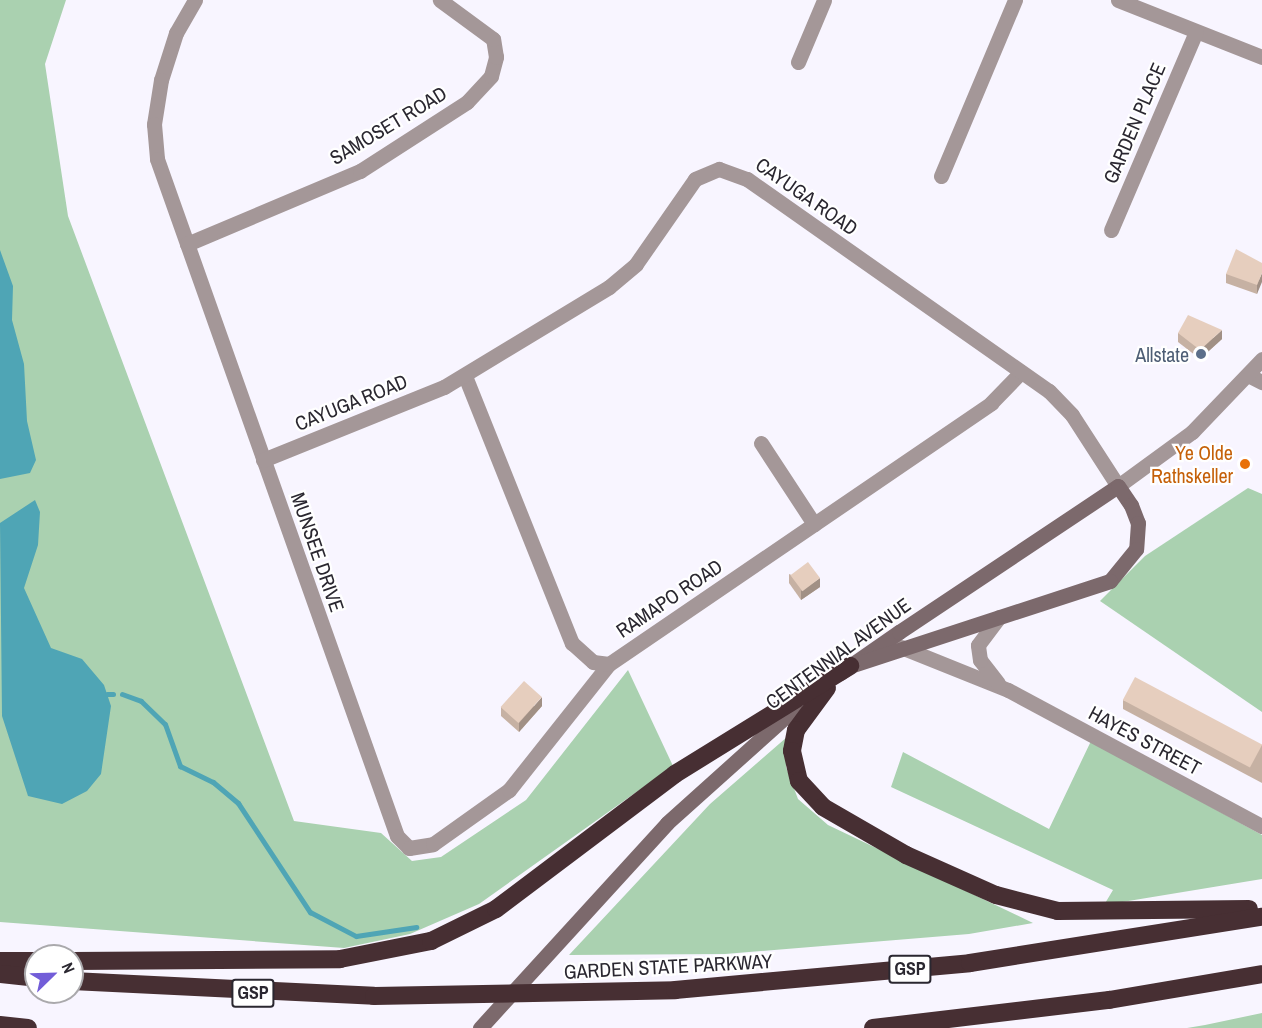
<!DOCTYPE html>
<html>
<head>
<meta charset="utf-8">
<style>
	body { margin:0 }
	#map { position:relative; width:1262px; height:1028px; overflow:hidden; background:#f8f5ff; font-family:"Archivo Narrow",sans-serif }
	div>[style] { position:absolute }
	[style*='--x'] { left:calc(var(--x)*1px); top:calc(var(--y)*1px); width:calc(var(--w)*1px); rotate:calc(var(--a)*1deg) }
	.green>* { inset:0; background:#aad1b0 }
	.water>* { inset:0; background:#4fa5b5 }
	.stream>* { height:5px; margin:-2.5px; padding:0 2.5px; transform-origin:2.5px; border-radius:2.5px; background:#4fa5b5 }
	.minor>* { height:15px; margin:-7.5px; padding:0 7.5px; transform-origin:7.5px; border-radius:7.5px; background:#a49798 }
	.tertiary>* { height:15px; margin:-7.5px; padding:0 7.5px; transform-origin:7.5px; border-radius:7.5px; background:#a49798 }
	.secondary>* { height:15px; margin:-7.5px; padding:0 7.5px; transform-origin:7.5px; border-radius:7.5px; background:#7c696c }
	.motorway>* { height:18px; margin:-9px; padding:0 9px; transform-origin:9px; border-radius:9px; background:#472f33 }
	.wall>* { inset:0; background:#c6b1a3 }
	.shaded-wall>* { inset:0; background:#a19085 }
	.building>* { inset:0; background:#e6cebe; transform-origin:0 0 }
	.dots>* { width:16px; height:16px; translate:-50% -50%; box-sizing:border-box; border:3px solid #fff; border-radius:50% }
	span { translate:-50% -50%; white-space:nowrap; text-align:center; line-height:1.15; -webkit-text-stroke:4.5px #fff; paint-order:stroke }
	.shield-label span { padding:2px 4px; background:#fff; border:2px solid; border-radius:4px; -webkit-text-stroke-width:0 }
	.shield-label { font-size:18px; color:#2a2730; font-weight:700 }
	.street-label { font-size:20px; color:#2a2730 }
	.service-label { font-size:20px; color:#4e5e75 }
	.right { translate:-100% -50%; text-align:right }
	.food-label { font-size:20px; color:#c56008 }
	.north { position:absolute; left:24px; top:944px; width:60px; height:60px; box-sizing:border-box; background:#fff; border:2px solid #aaa9ac; border-radius:50%; rotate:67deg; font-size:16px; font-weight:700; line-height:24px; text-align:center; color:#2a2730 }
	.north::after { content:''; display:block; margin:auto; width:21px; height:27px; background:#725dd8; clip-path:polygon(50% 0,100% 100%,50% 72%,0 100%) }
</style>
</head>
<body>
<div id="map">
	<div class="green">
		<div style="clip-path:polygon(0 0,66px 0,45px 64px,68px 216px,294px 821px,381px 833px,412px 861px,441px 857px,526px 800px,628px 670px,673px 766px,479px 904px,410px 934px,344px 948px,0 922px)"></div>
		<div style="clip-path:polygon(1248px 488px,1262px 494px,1262px 712px,1100px 601px,1145px 556px)"></div>
		<div style="clip-path:polygon(787px 737px,786px 767px,798px 799px,828px 825px,1033px 923px,969px 934px,725px 954px,569px 955px,710px 804px)"></div>
		<div style="clip-path:polygon(1091px 741px,1262px 835px,1262px 879px,1104px 905px,1113px 890px,891px 787px,903px 752px,1049px 829px)"></div>
		<div style="clip-path:polygon(1262px 1013px,1262px 1028px,1187px 1028px,1205px 1025px)"></div>
	</div>
	<div class="water">
		<div style="clip-path:polygon(0 250px,13px 286px,12px 320px,24px 364px,27px 421px,36px 460px,30px 473px,0 479px)"></div>
		<div style="clip-path:polygon(35px 500px,40px 512px,38px 545px,24px 588px,51px 648px,82px 659px,104px 685px,111px 706px,101px 774px,87px 791px,62px 804px,28px 796px,2px 716px,0 523px)"></div>
	</div>
	<div class="stream">
		<div style="--x:107;--y:694;--w:6;--a:0"></div>
		<div style="--x:122;--y:694;--w:20;--a:20"></div>
		<div style="--x:141;--y:701;--w:33;--a:44"></div>
		<div style="--x:165;--y:724;--w:45;--a:70.3"></div>
		<div style="--x:180;--y:766;--w:37;--a:26"></div>
		<div style="--x:213;--y:782;--w:33;--a:40"></div>
		<div style="--x:238;--y:803;--w:131;--a:56.6"></div>
		<div style="--x:310;--y:912;--w:52;--a:27.6"></div>
		<div style="--x:356;--y:936;--w:61;--a:-8.5"></div>
	</div>
	<div class="minor">
		<div style="--x:195;--y:0;--w:38;--a:120"></div>
		<div style="--x:176;--y:33;--w:49;--a:107.7"></div>
		<div style="--x:161;--y:80;--w:45;--a:99"></div>
		<div style="--x:154;--y:124;--w:35;--a:85"></div>
		<div style="--x:157;--y:159;--w:718;--a:70.48"></div>
		<div style="--x:397;--y:836;--w:17;--a:45"></div>
		<div style="--x:409;--y:848;--w:24;--a:-9"></div>
		<div style="--x:433;--y:844;--w:93;--a:-35.4"></div>
		<div style="--x:509;--y:790;--w:161;--a:-51.6"></div>
		<div style="--x:609;--y:664;--w:463;--a:-34.3"></div>
		<div style="--x:991;--y:403;--w:43;--a:-45.9"></div>
		<div style="--x:1118;--y:0;--w:155;--a:21.6"></div>
		<div style="--x:798;--y:62;--w:67;--a:-67.2"></div>
		<div style="--x:941;--y:176;--w:191;--a:-67.2"></div>
		<div style="--x:1111;--y:230;--w:215;--a:-66.8"></div>
		<div style="--x:187;--y:244;--w:188;--a:-22.9"></div>
		<div style="--x:360;--y:171;--w:127;--a:-32.8"></div>
		<div style="--x:467;--y:102;--w:35;--a:-47"></div>
		<div style="--x:491;--y:76;--w:20;--a:-75"></div>
		<div style="--x:496;--y:57;--w:18;--a:-99"></div>
		<div style="--x:493;--y:39;--w:66;--a:-143.7"></div>
		<div style="--x:1248;--y:375;--w:16;--a:27"></div>
		<div style="--x:465;--y:376;--w:288;--a:68.2"></div>
		<div style="--x:572;--y:643;--w:28;--a:42"></div>
		<div style="--x:593;--y:662;--w:16;--a:7"></div>
		<div style="--x:761;--y:443;--w:97;--a:56.8"></div>
		<div style="--x:263;--y:460;--w:195;--a:-22"></div>
		<div style="--x:444;--y:387;--w:193;--a:-31.2"></div>
		<div style="--x:609;--y:287;--w:35;--a:-40"></div>
		<div style="--x:636;--y:264;--w:103;--a:-55.2"></div>
		<div style="--x:695;--y:179;--w:26;--a:-23"></div>
		<div style="--x:719;--y:169;--w:30;--a:20"></div>
		<div style="--x:747;--y:179;--w:369;--a:35.1"></div>
		<div style="--x:1049;--y:391;--w:33;--a:46"></div>
		<div style="--x:1072;--y:415;--w:85;--a:57.1"></div>
		<div style="--x:901;--y:647;--w:115;--a:21.9"></div>
		<div style="--x:1008;--y:690;--w:288;--a:28.2"></div>
		<div style="--x:998;--y:683;--w:29;--a:-128"></div>
		<div style="--x:980;--y:660;--w:15;--a:-98"></div>
		<div style="--x:978;--y:645;--w:35;--a:-53"></div>
	</div>
	<div class="tertiary">
		<div style="--x:1118;--y:486;--w:92;--a:-36.1"></div>
		<div style="--x:1192;--y:432;--w:101;--a:-46.2"></div>
	</div>
	<div class="secondary">
		<div style="--x:840;--y:673;--w:12;--a:-35"></div>
		<div style="--x:850;--y:666;--w:60;--a:-34.8"></div>
		<div style="--x:899;--y:632;--w:263;--a:-33.7"></div>
		<div style="--x:1118;--y:486;--w:23;--a:56"></div>
		<div style="--x:1131;--y:505;--w:19;--a:69"></div>
		<div style="--x:1138;--y:523;--w:26;--a:94"></div>
		<div style="--x:1136;--y:549;--w:41;--a:129.1"></div>
		<div style="--x:1110;--y:581;--w:274;--a:161.9"></div>
		<div style="--x:480;--y:1028;--w:277;--a:-47.6"></div>
		<div style="--x:667;--y:823;--w:172;--a:-41.9"></div>
	</div>
	<div class="motorway">
		<div style="--x:827;--y:688;--w:52;--a:126.4"></div>
		<div style="--x:796;--y:730;--w:21;--a:101"></div>
		<div style="--x:792;--y:751;--w:31;--a:77"></div>
		<div style="--x:799;--y:781;--w:35;--a:47"></div>
		<div style="--x:823;--y:807;--w:96;--a:30"></div>
		<div style="--x:906;--y:855;--w:98;--a:24"></div>
		<div style="--x:996;--y:895;--w:64;--a:14.5"></div>
		<div style="--x:1058;--y:911;--w:191;--a:-0.6"></div>
		<div style="--x:0;--y:961;--w:36;--a:0"></div>
		<div style="--x:72;--y:961;--w:268;--a:-0.4"></div>
		<div style="--x:340;--y:959;--w:93;--a:-11.2"></div>
		<div style="--x:431;--y:941;--w:72;--a:-26.2"></div>
		<div style="--x:496;--y:909;--w:224;--a:-37"></div>
		<div style="--x:675;--y:774;--w:206;--a:-31.7"></div>
		<div style="--x:0;--y:974;--w:36;--a:6"></div>
		<div style="--x:72;--y:981;--w:302;--a:2.8"></div>
		<div style="--x:374;--y:996;--w:301;--a:-1.1"></div>
		<div style="--x:675;--y:990;--w:296;--a:-5.2"></div>
		<div style="--x:970;--y:963;--w:296;--a:-9"></div>
		<div style="--x:0;--y:1025;--w:28;--a:6"></div>
		<div style="--x:873;--y:1028;--w:238;--a:-6.8"></div>
		<div style="--x:1109;--y:1000;--w:155;--a:-9.6"></div>
	</div>
	<div class="wall">
		<div style="clip-path:polygon(1262px 263px,1257px 294px,1226px 283px,1226px 274px)"></div>
		<div style="clip-path:polygon(1178px 333px,1222px 339px,1200px 359px,1178px 342px)"></div>
		<div style="clip-path:polygon(789px 574px,820px 587px,801px 600px,789px 583px)"></div>
		<div style="clip-path:polygon(1123px 700px,1262px 745px,1262px 783px,1123px 709px)"></div>
		<div style="clip-path:polygon(542px 706px,519px 732px,501px 716px,501px 707px)"></div>
	</div>
	<div class="shaded-wall">
		<div style="clip-path:polygon(1262px 273px,1262px 282px,1257px 294px,1257px 285px)"></div>
		<div style="clip-path:polygon(1222px 330px,1222px 339px,1200px 359px,1200px 350px)"></div>
		<div style="clip-path:polygon(820px 578px,820px 587px,801px 600px,801px 591px)"></div>
		<div style="clip-path:polygon(542px 697px,542px 706px,519px 732px,519px 723px)"></div>
	</div>
	<div class="building">
		<div style="clip-path:polygon(1236px 249px,1262px 263px,1262px 273px,1257px 285px,1226px 274px)"></div>
		<div style="clip-path:polygon(1188px 315px,1222px 330px,1200px 350px,1178px 333px)"></div>
		<div style="left:808px;top:562px;width:20px;height:22px;rotate:53deg"></div>
		<div style="left:1135px;top:677px;width:144px;height:26px;rotate:28deg"></div>
		<div style="left:524px;top:681px;width:24px;height:35px;rotate:42deg"></div>
	</div>
	<div class="dots">
		<div style="left:1201px;top:354px;background:#5c6f8a"></div>
		<div style="left:1245px;top:464px;background:#e8710a"></div>
	</div>
	<div class="shield-label">
		<span style="left:910px;top:969px">GSP</span>
		<span style="left:253px;top:993px">GSP</span>
	</div>
	<div class="street-label">
		<span style="left:1134px;top:123px;rotate:-67deg">GARDEN PLACE</span>
		<span style="left:388px;top:125px;rotate:-31deg">SAMOSET ROAD</span>
		<span style="left:807px;top:196px;rotate:35deg">CAYUGA ROAD</span>
		<span style="left:351px;top:402px;rotate:-22deg">CAYUGA ROAD</span>
		<span style="left:318px;top:552px;rotate:71deg">MUNSEE DRIVE</span>
		<span style="left:669px;top:598px;rotate:-34deg">RAMAPO ROAD</span>
		<span style="left:838px;top:653px;rotate:-36deg">CENTENNIAL AVENUE</span>
		<span style="left:1145px;top:740px;rotate:28deg">HAYES STREET</span>
		<span style="left:668px;top:966px;rotate:-3deg">GARDEN STATE PARKWAY</span>
	</div>
	<div class="service-label">
		<span class="right" style="left:1189px;top:354px">Allstate</span>
	</div>
	<div class="food-label">
		<span class="right" style="left:1233px;top:464px">Ye Olde<br>Rathskeller</span>
	</div>
	<div class="north">N</div>
</div>
</body>
</html>
